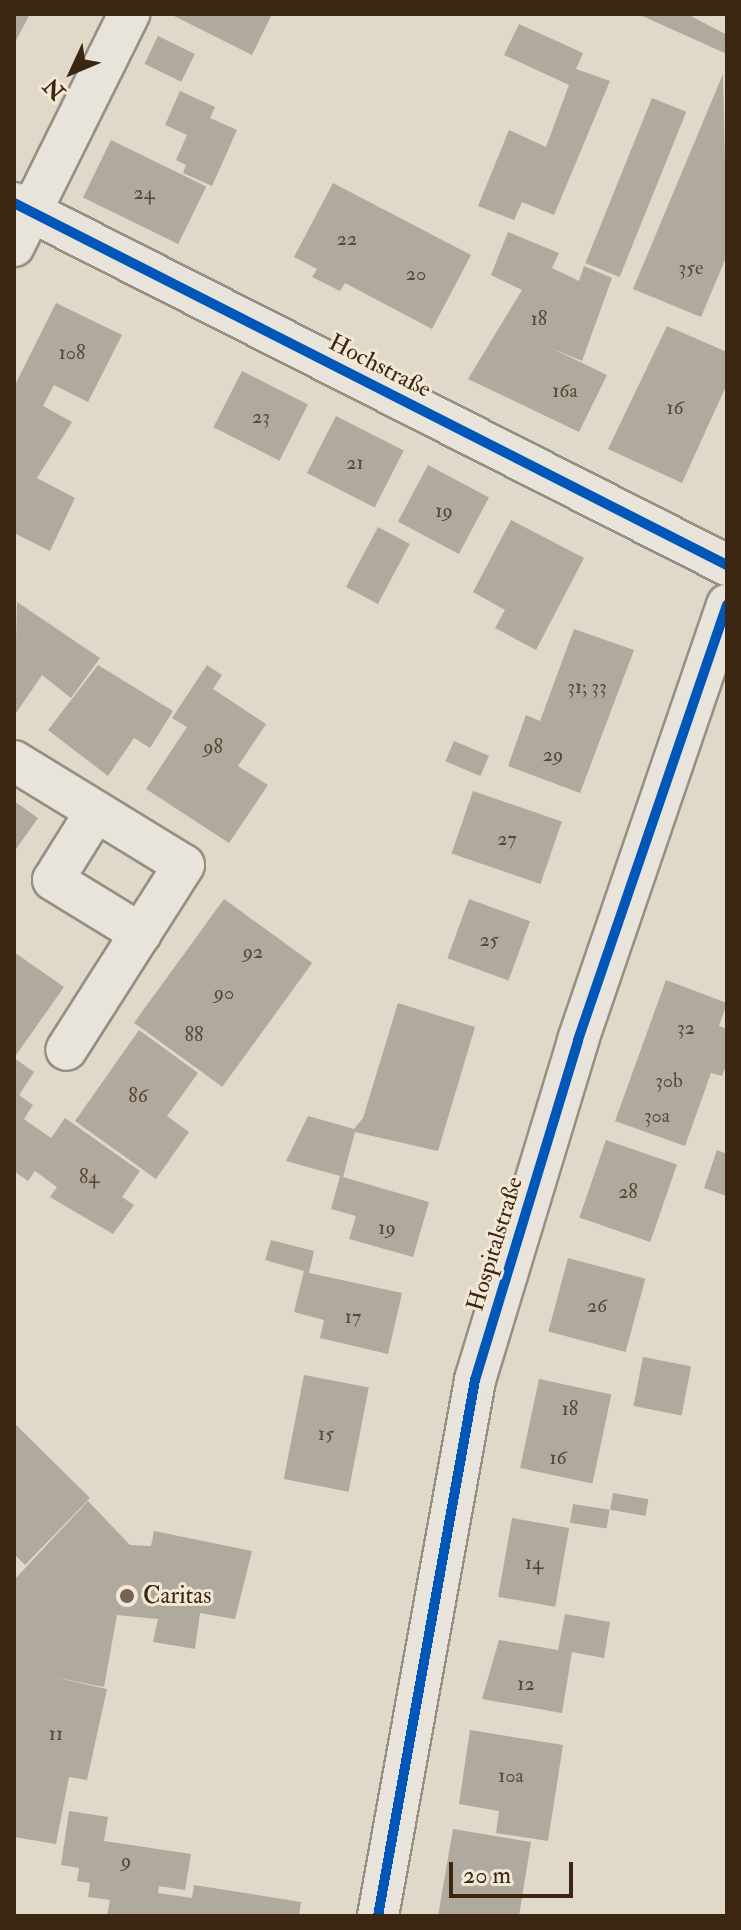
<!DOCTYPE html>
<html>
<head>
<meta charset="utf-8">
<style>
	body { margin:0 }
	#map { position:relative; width:741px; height:1930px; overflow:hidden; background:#e0d8c8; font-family:"IM FELL Double Pica",serif }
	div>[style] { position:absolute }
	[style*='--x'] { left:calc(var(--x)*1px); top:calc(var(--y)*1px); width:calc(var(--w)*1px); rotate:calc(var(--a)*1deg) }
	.building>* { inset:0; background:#b0a99d; transform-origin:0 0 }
	.roads { filter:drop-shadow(2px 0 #968f83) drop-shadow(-2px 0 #968f83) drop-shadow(0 2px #968f83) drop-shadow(0 -2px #968f83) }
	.street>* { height:40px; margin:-20px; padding:0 20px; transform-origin:20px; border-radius:20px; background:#e8e3db }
	.cycleway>* { height:10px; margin:-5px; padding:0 5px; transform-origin:5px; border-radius:5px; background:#0057b8 }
	.dots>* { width:22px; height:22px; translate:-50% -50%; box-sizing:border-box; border:4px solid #f2e8d5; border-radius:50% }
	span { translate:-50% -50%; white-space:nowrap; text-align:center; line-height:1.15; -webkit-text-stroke:6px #f2e8d5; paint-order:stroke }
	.number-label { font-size:20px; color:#594735 }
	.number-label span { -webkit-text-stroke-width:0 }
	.street-label { font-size:24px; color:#3c2612 }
	.poi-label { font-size:24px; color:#3c2612 }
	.left { translate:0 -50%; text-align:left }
	.frame { position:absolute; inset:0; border:16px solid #3c2612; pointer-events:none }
	.north { position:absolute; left:32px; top:32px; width:80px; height:80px; -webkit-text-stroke:6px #f2e8d5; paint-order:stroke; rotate:226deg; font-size:22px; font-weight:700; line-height:32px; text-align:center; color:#3c2612 }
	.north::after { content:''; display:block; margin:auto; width:28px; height:36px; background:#3c2612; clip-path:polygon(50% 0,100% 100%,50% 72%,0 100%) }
	.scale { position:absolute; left:449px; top:1862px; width:124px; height:36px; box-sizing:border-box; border:4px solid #3c2612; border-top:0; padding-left:10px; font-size:24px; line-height:28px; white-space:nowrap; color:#3c2612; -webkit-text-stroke:6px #f2e8d5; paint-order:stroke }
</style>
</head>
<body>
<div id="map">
	<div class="building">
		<div style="clip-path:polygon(14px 14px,30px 14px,14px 44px)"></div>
		<div style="clip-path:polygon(170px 14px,272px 14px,252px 55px)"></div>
		<div style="clip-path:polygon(638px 14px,687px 14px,727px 35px,727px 54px)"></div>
		<div style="clip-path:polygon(519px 24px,583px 53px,576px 69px,610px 81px,554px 215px,522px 202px,514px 220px,478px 206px,509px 130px,546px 147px,569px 85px,504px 55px)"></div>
		<div style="left:158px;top:36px;width:41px;height:31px;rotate:26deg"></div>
		<div style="clip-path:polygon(723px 74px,727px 255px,701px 317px,633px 289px)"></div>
		<div style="clip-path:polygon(180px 91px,215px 107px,210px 118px,237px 130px,212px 186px,183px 173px,186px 165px,176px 160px,187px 135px,165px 125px)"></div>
		<div style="left:652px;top:98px;width:37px;height:178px;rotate:22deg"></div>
		<div style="left:111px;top:140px;width:106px;height:64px;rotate:26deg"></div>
		<div style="clip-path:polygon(333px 183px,471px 255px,432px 329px,345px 283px,340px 291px,312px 277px,317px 269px,294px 257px)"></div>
		<div style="clip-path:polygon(508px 232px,559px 253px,552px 268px,579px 281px,584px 266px,612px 278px,582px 361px,551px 348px,607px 375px,579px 432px,468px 379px,522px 290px,491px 275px)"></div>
		<div style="clip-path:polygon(56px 303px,122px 335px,88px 402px,54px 385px,43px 406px,72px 422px,37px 478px,75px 498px,50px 551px,14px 533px,14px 387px)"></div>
		<div style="clip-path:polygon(667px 326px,727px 352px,727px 384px,682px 483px,608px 449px)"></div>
		<div style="left:242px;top:371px;width:74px;height:63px;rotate:27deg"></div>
		<div style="left:336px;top:416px;width:76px;height:64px;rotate:27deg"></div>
		<div style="left:428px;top:465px;width:69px;height:64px;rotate:28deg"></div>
		<div style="clip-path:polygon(511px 520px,584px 558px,536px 650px,495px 628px,505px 610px,473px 592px)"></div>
		<div style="left:378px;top:527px;width:36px;height:68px;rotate:28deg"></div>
		<div style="clip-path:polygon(17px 602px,100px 658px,71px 698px,42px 675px,14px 716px)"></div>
		<div style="clip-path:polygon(574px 629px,634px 650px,580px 793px,508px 766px,526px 715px,540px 721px)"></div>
		<div style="clip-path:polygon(98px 665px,173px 711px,150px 748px,134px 738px,108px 776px,48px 730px)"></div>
		<div style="clip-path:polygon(207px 665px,222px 675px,213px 689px,266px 724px,238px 766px,268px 785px,229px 843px,146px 789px,187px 727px,172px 718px)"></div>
		<div style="left:454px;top:741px;width:38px;height:22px;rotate:23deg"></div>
		<div style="left:473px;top:791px;width:94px;height:66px;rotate:19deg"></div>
		<div style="clip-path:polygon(14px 801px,38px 818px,14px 852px)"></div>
		<div style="left:224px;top:899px;width:109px;height:153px;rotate:36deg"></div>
		<div style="left:469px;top:899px;width:65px;height:63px;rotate:20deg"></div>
		<div style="clip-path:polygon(14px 952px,64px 987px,14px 1058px,34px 1072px,19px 1095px,33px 1105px,24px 1119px,51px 1138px,65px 1118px,140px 1171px,122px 1197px,134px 1205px,113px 1234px,50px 1197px,57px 1187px,35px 1171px,28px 1181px,14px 1171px)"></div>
		<div style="clip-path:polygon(666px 980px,727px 1003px,719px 1026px,727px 1029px,727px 1063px,722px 1076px,711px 1073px,685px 1146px,615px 1121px)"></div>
		<div style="clip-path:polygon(398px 1003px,475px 1027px,438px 1151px,355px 1132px,343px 1177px,429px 1202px,413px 1257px,349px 1239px,356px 1216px,331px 1209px,340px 1176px,286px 1161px,308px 1116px,354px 1129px,363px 1118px)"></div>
		<div style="clip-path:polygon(139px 1030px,198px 1073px,167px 1116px,189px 1132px,156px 1179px,75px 1121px)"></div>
		<div style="left:606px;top:1140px;width:75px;height:82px;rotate:19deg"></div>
		<div style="clip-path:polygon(717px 1150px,727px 1154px,727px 1196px,704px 1188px)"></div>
		<div style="clip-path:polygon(271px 1240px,314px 1251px,309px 1273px,402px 1293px,388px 1354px,320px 1338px,324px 1320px,294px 1312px,304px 1271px,265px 1260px)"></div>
		<div style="left:568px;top:1258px;width:80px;height:76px;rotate:15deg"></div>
		<div style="left:643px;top:1357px;width:49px;height:50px;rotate:11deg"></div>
		<div style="left:304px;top:1375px;width:66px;height:106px;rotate:11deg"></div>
		<div style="left:539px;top:1379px;width:74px;height:91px;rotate:12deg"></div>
		<div style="clip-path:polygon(14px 1423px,90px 1498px,25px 1565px,14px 1554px)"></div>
		<div style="left:613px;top:1493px;width:36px;height:17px;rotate:10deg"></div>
		<div style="clip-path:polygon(88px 1501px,130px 1545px,151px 1546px,154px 1531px,252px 1551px,235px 1619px,200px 1613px,195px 1649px,153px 1642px,158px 1619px,117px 1615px,104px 1687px,48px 1676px,107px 1689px,87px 1780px,69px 1777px,56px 1844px,14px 1837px,14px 1580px)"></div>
		<div style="left:573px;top:1504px;width:37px;height:19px;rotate:9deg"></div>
		<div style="left:512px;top:1518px;width:58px;height:80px;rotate:10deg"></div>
		<div style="clip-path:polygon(565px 1614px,610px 1622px,604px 1658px,572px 1652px,562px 1713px,482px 1699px,499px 1640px,558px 1650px)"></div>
		<div style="clip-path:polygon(470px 1730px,563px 1745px,548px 1841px,496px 1833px,499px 1811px,459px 1804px)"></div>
		<div style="clip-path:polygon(69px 1811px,108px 1817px,104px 1841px,191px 1854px,185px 1890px,159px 1886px,158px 1893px,192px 1898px,194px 1885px,301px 1902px,299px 1916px,107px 1916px,110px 1900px,88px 1897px,90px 1883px,77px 1881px,79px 1868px,61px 1865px)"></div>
		<div style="clip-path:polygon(453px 1829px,531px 1842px,519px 1916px,438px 1916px)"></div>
	</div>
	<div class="roads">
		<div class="street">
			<div style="--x:14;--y:203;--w:800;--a:26.92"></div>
			<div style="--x:14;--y:246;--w:259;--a:-63.6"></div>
			<div style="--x:14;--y:761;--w:199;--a:31.5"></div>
			<div style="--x:184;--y:865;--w:219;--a:122.5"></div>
			<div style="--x:93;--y:816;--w:75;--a:122"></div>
			<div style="--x:53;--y:880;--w:103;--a:31.5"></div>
			<div style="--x:378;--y:1916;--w:545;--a:-79.74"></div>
			<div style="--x:475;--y:1380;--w:355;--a:-73.1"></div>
			<div style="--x:578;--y:1040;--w:460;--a:-71.1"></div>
		</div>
	</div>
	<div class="cycleway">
		<div style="--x:14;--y:203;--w:800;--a:26.92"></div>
		<div style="--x:378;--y:1916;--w:545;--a:-79.74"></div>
		<div style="--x:475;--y:1380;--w:355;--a:-73.1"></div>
		<div style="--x:578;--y:1040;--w:460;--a:-71.1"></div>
	</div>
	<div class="dots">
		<div style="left:127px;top:1596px;background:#756452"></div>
	</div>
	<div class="number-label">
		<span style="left:144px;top:192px">24</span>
		<span style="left:347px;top:238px">22</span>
		<span style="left:691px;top:267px">35e</span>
		<span style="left:416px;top:273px">20</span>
		<span style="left:539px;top:318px">18</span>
		<span style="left:72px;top:352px">108</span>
		<span style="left:565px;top:390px">16a</span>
		<span style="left:675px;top:407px">16</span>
		<span style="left:261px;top:416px">23</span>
		<span style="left:355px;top:462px">21</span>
		<span style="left:444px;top:510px">19</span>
		<span style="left:587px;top:686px">31; 33</span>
		<span style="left:213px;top:746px">98</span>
		<span style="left:553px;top:754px">29</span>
		<span style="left:507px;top:838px">27</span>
		<span style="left:489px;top:939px">25</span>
		<span style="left:253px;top:951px">92</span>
		<span style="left:224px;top:992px">90</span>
		<span style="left:686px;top:1027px">32</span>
		<span style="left:194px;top:1034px">88</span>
		<span style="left:669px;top:1080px">30b</span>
		<span style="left:138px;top:1095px">86</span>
		<span style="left:657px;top:1115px">30a</span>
		<span style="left:89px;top:1176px">84</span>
		<span style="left:628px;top:1191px">28</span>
		<span style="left:387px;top:1227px">19</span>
		<span style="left:597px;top:1305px">26</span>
		<span style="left:353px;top:1316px">17</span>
		<span style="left:570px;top:1408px">18</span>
		<span style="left:326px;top:1433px">15</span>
		<span style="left:558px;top:1457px">16</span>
		<span style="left:534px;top:1562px">14</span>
		<span style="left:526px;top:1683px">12</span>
		<span style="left:56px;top:1733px">11</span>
		<span style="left:511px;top:1775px">10a</span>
		<span style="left:126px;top:1860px">9</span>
	</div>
	<div class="street-label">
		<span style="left:380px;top:366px;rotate:27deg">Hochstraße</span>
		<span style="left:495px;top:1244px;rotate:-73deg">Hospitalstraße</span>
	</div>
	<div class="poi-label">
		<span class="left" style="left:143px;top:1596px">Caritas</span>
	</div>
	<div class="frame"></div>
	<div class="north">N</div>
	<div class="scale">20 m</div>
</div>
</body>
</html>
